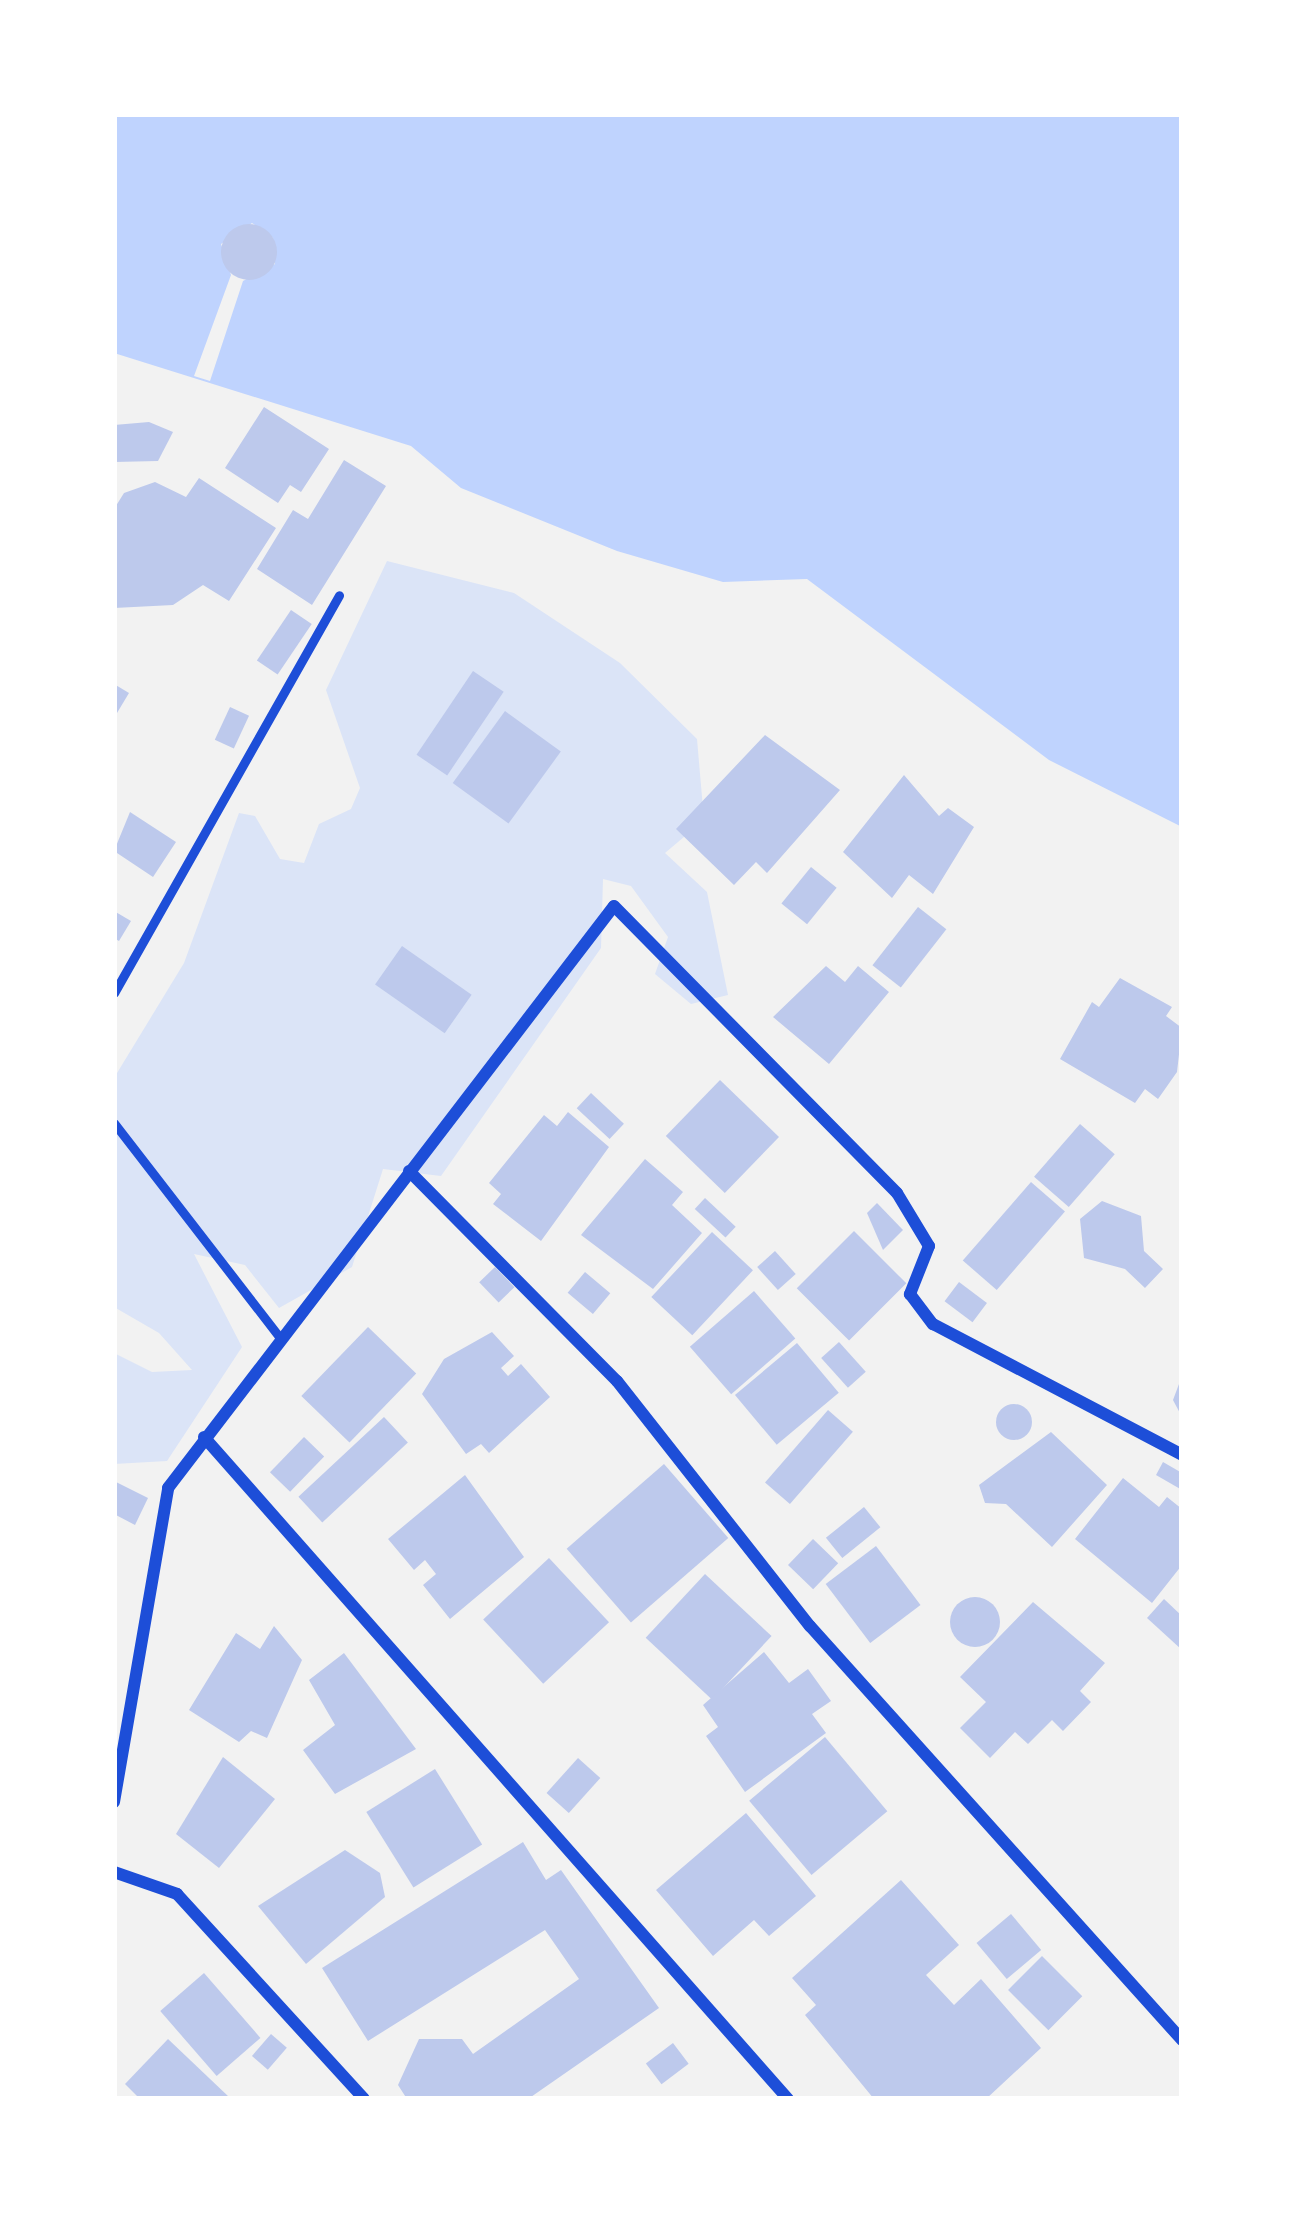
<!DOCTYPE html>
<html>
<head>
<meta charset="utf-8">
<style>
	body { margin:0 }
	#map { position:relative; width:1296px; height:2213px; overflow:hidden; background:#f2f2f2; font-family:Manrope,sans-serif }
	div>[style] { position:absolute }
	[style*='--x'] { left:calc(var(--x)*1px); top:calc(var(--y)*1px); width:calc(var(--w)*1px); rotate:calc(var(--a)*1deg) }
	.green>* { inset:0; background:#dbe4f7 }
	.water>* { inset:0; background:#bfd3fe }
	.pier>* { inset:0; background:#f2f2f2 }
	.building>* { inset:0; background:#bdc9ec; transform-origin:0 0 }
	.round { border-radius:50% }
	.service>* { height:9px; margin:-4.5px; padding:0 4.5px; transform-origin:4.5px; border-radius:4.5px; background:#1d4ed8 }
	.minor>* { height:12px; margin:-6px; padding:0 6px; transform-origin:6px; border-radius:6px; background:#1d4ed8 }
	span { translate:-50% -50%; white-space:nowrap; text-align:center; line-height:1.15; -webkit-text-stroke:12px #fff; paint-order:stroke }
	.frame { position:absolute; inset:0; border:117px solid #fff; pointer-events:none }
</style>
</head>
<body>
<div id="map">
	<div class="green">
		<div style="clip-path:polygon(387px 561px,514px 593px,620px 663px,697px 739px,704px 820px,665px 853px,707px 892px,728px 995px,691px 1004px,655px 974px,668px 937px,631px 886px,603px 879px,601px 948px,441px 1176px,383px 1169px,352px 1267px,279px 1308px,245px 1265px,194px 1254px,242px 1347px,167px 1461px,114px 1464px,114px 1353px,152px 1372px,192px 1370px,159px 1333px,114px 1307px,114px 1078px,184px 963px,239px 813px,255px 816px,280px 859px,304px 863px,319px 824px,351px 809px,360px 788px,326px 690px)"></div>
	</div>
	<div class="water">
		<div style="clip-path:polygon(114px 114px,1182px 114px,1182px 827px,1049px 760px,807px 579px,723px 582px,617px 551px,461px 488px,411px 446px,114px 353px)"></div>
	</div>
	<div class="pier">
		<div style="clip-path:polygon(252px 223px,273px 238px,275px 264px,243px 281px,210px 381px,194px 376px,231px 275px,221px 244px)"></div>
	</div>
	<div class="building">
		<div class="round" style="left:221px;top:224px;width:56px;height:56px"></div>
		<div style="clip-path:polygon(264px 407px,329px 449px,301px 492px,290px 485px,278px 503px,225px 468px)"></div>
		<div style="clip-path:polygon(149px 422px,173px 432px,158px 461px,114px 462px,114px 425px)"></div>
		<div style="clip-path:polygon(344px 460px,386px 486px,312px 605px,257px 569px,293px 510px,308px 519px)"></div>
		<div style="clip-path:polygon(199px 478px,276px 528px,229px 601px,203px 585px,173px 605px,114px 608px,114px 509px,124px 493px,155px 482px,186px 497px)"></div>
		<div style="left:291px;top:610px;width:25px;height:61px;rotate:34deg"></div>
		<div style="left:473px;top:671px;width:37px;height:101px;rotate:34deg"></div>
		<div style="clip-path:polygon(114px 684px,129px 693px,114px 718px)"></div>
		<div style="left:230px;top:707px;width:21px;height:36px;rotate:25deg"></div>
		<div style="left:505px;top:711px;width:69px;height:89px;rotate:36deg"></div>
		<div style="clip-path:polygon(765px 735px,840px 790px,767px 873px,756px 862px,734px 885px,676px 829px)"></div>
		<div style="clip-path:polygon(904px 775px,939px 816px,948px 808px,974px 827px,933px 894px,909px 875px,892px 898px,843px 852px)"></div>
		<div style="clip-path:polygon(130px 812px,176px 842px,153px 877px,114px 851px)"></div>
		<div style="left:811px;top:867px;width:33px;height:47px;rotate:39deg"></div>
		<div style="left:918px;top:907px;width:36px;height:74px;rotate:38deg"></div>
		<div style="clip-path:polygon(114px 911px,131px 921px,119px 941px,114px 938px)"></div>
		<div style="left:402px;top:946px;width:85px;height:47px;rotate:35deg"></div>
		<div style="clip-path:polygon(826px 966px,845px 982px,858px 966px,889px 992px,829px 1064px,773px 1017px)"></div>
		<div style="clip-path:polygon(1120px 978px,1172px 1007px,1166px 1016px,1182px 1028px,1177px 1072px,1158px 1099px,1145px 1089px,1135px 1103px,1060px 1059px,1092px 1002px,1099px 1007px)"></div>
		<div style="left:720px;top:1080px;width:82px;height:78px;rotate:44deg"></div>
		<div style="left:591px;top:1093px;width:45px;height:21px;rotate:43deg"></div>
		<div style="clip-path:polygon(568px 1112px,609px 1147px,541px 1241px,493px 1204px,501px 1194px,489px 1183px,544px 1115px,557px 1126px)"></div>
		<div style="left:1080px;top:1124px;width:46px;height:70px;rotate:41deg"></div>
		<div style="clip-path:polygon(645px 1159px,683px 1192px,672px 1205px,702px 1233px,653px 1289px,581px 1235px)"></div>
		<div style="left:1031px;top:1182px;width:45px;height:104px;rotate:41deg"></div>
		<div style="left:705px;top:1198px;width:42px;height:15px;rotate:43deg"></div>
		<div style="clip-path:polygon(1102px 1201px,1141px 1216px,1144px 1251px,1163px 1269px,1145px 1288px,1125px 1269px,1084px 1258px,1080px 1219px)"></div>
		<div style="clip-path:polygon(877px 1203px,903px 1230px,883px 1250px,867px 1213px)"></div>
		<div style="left:854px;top:1231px;width:74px;height:81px;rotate:45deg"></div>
		<div style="left:712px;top:1232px;width:56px;height:89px;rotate:43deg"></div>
		<div style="left:775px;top:1251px;width:31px;height:24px;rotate:48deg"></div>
		<div style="left:495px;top:1267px;width:28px;height:22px;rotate:46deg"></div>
		<div style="left:585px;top:1272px;width:33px;height:27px;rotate:40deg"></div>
		<div style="left:959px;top:1282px;width:35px;height:24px;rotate:37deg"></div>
		<div style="left:754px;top:1291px;width:63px;height:85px;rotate:49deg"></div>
		<div style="left:368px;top:1327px;width:67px;height:96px;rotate:44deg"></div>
		<div style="clip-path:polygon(492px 1332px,514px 1356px,501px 1368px,508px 1376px,521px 1364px,550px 1397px,489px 1453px,481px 1444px,466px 1454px,422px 1394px,444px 1359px)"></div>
		<div style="left:839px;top:1342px;width:40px;height:24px;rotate:48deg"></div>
		<div style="left:797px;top:1343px;width:65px;height:81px;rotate:50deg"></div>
		<div style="clip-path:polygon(1182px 1376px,1182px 1417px,1173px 1400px)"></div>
		<div class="round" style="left:996px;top:1404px;width:36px;height:36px"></div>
		<div style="left:828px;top:1410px;width:33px;height:96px;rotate:41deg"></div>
		<div style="left:384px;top:1417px;width:35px;height:117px;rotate:47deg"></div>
		<div style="clip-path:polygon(1051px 1432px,1107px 1485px,1052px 1547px,1006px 1504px,985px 1503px,979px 1485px)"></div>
		<div style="left:304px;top:1437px;width:28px;height:49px;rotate:44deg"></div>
		<div style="clip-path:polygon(1163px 1462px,1182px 1473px,1182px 1490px,1156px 1475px)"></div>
		<div style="left:664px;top:1464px;width:98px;height:129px;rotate:49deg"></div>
		<div style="clip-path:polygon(465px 1475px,524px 1557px,450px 1619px,423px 1585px,436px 1574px,425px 1560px,414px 1570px,388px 1539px)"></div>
		<div style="clip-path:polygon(1123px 1478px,1159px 1507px,1167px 1497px,1182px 1509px,1182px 1565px,1152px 1603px,1075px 1539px)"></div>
		<div style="clip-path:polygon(114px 1481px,148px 1498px,135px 1525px,114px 1514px)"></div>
		<div style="left:864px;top:1507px;width:26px;height:49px;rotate:51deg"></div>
		<div style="left:813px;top:1539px;width:35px;height:36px;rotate:44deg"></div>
		<div style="left:876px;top:1546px;width:74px;height:63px;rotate:53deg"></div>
		<div style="left:549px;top:1558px;width:88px;height:90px;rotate:47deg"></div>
		<div style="left:705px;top:1574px;width:91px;height:87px;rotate:43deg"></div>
		<div class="round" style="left:950px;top:1597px;width:50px;height:50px"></div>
		<div style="clip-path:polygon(1164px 1599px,1182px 1616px,1182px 1650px,1147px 1618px)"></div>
		<div style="clip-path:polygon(1033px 1602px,1105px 1663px,1080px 1691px,1091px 1702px,1063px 1731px,1052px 1720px,1028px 1744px,1015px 1732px,990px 1758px,960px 1728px,986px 1702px,960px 1677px)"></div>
		<div style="clip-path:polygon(274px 1626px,302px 1660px,267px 1738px,251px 1731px,239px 1742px,189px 1710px,236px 1633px,260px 1649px)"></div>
		<div style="clip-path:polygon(764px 1652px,789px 1683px,808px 1669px,831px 1701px,812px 1714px,826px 1733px,745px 1792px,706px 1736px,718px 1727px,703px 1705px)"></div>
		<div style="clip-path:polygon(344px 1653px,416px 1749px,335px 1794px,303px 1750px,335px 1725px,309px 1680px)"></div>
		<div style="left:825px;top:1737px;width:97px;height:99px;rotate:50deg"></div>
		<div style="clip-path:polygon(223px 1757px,275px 1799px,219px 1868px,176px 1834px)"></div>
		<div style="left:578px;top:1758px;width:30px;height:47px;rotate:42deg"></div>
		<div style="left:435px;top:1769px;width:89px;height:81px;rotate:58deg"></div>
		<div style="clip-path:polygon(746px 1813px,816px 1896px,769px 1936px,754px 1920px,713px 1956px,656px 1890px)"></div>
		<div style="clip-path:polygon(523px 1842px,546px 1880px,561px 1870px,659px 2008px,528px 2099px,407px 2099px,398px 2085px,419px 2039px,462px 2039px,473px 2054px,579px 1979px,545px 1930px,368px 2041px,322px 1968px)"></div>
		<div style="clip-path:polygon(345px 1850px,380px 1873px,385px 1897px,306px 1964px,258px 1906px)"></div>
		<div style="clip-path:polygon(901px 1880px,959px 1945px,926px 1975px,954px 2005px,981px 1979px,1041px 2048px,986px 2099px,874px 2099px,805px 2015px,816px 2005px,792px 1978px)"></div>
		<div style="left:1011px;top:1914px;width:47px;height:45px;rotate:50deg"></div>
		<div style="left:1042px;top:1956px;width:57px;height:48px;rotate:45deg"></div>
		<div style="left:204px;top:1973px;width:86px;height:58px;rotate:49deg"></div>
		<div style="left:271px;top:2034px;width:21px;height:29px;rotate:41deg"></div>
		<div style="clip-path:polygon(168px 2039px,229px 2097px,226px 2099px,140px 2099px,125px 2084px)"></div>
		<div style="left:673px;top:2043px;width:26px;height:34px;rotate:53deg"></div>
	</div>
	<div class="service">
		<div style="--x:114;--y:993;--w:457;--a:-60.5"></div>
		<div style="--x:114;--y:1123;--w:272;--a:52.3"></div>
	</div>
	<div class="minor">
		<div style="--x:409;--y:1171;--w:296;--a:45.3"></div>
		<div style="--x:617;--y:1381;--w:312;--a:51.8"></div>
		<div style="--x:810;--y:1626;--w:557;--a:48.06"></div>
		<div style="--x:204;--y:1437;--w:883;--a:48.58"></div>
		<div style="--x:114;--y:1802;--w:319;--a:-80.2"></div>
		<div style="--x:168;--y:1488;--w:733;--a:-52.54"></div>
		<div style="--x:614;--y:906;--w:403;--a:45.4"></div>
		<div style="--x:897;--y:1193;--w:62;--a:58.9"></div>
		<div style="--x:929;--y:1246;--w:52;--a:111.6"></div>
		<div style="--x:910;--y:1294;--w:38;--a:53"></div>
		<div style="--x:933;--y:1324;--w:281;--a:27.7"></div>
		<div style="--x:114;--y:1872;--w:67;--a:19.2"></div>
		<div style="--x:177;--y:1894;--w:277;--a:47.6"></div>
	</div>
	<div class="frame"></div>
</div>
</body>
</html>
